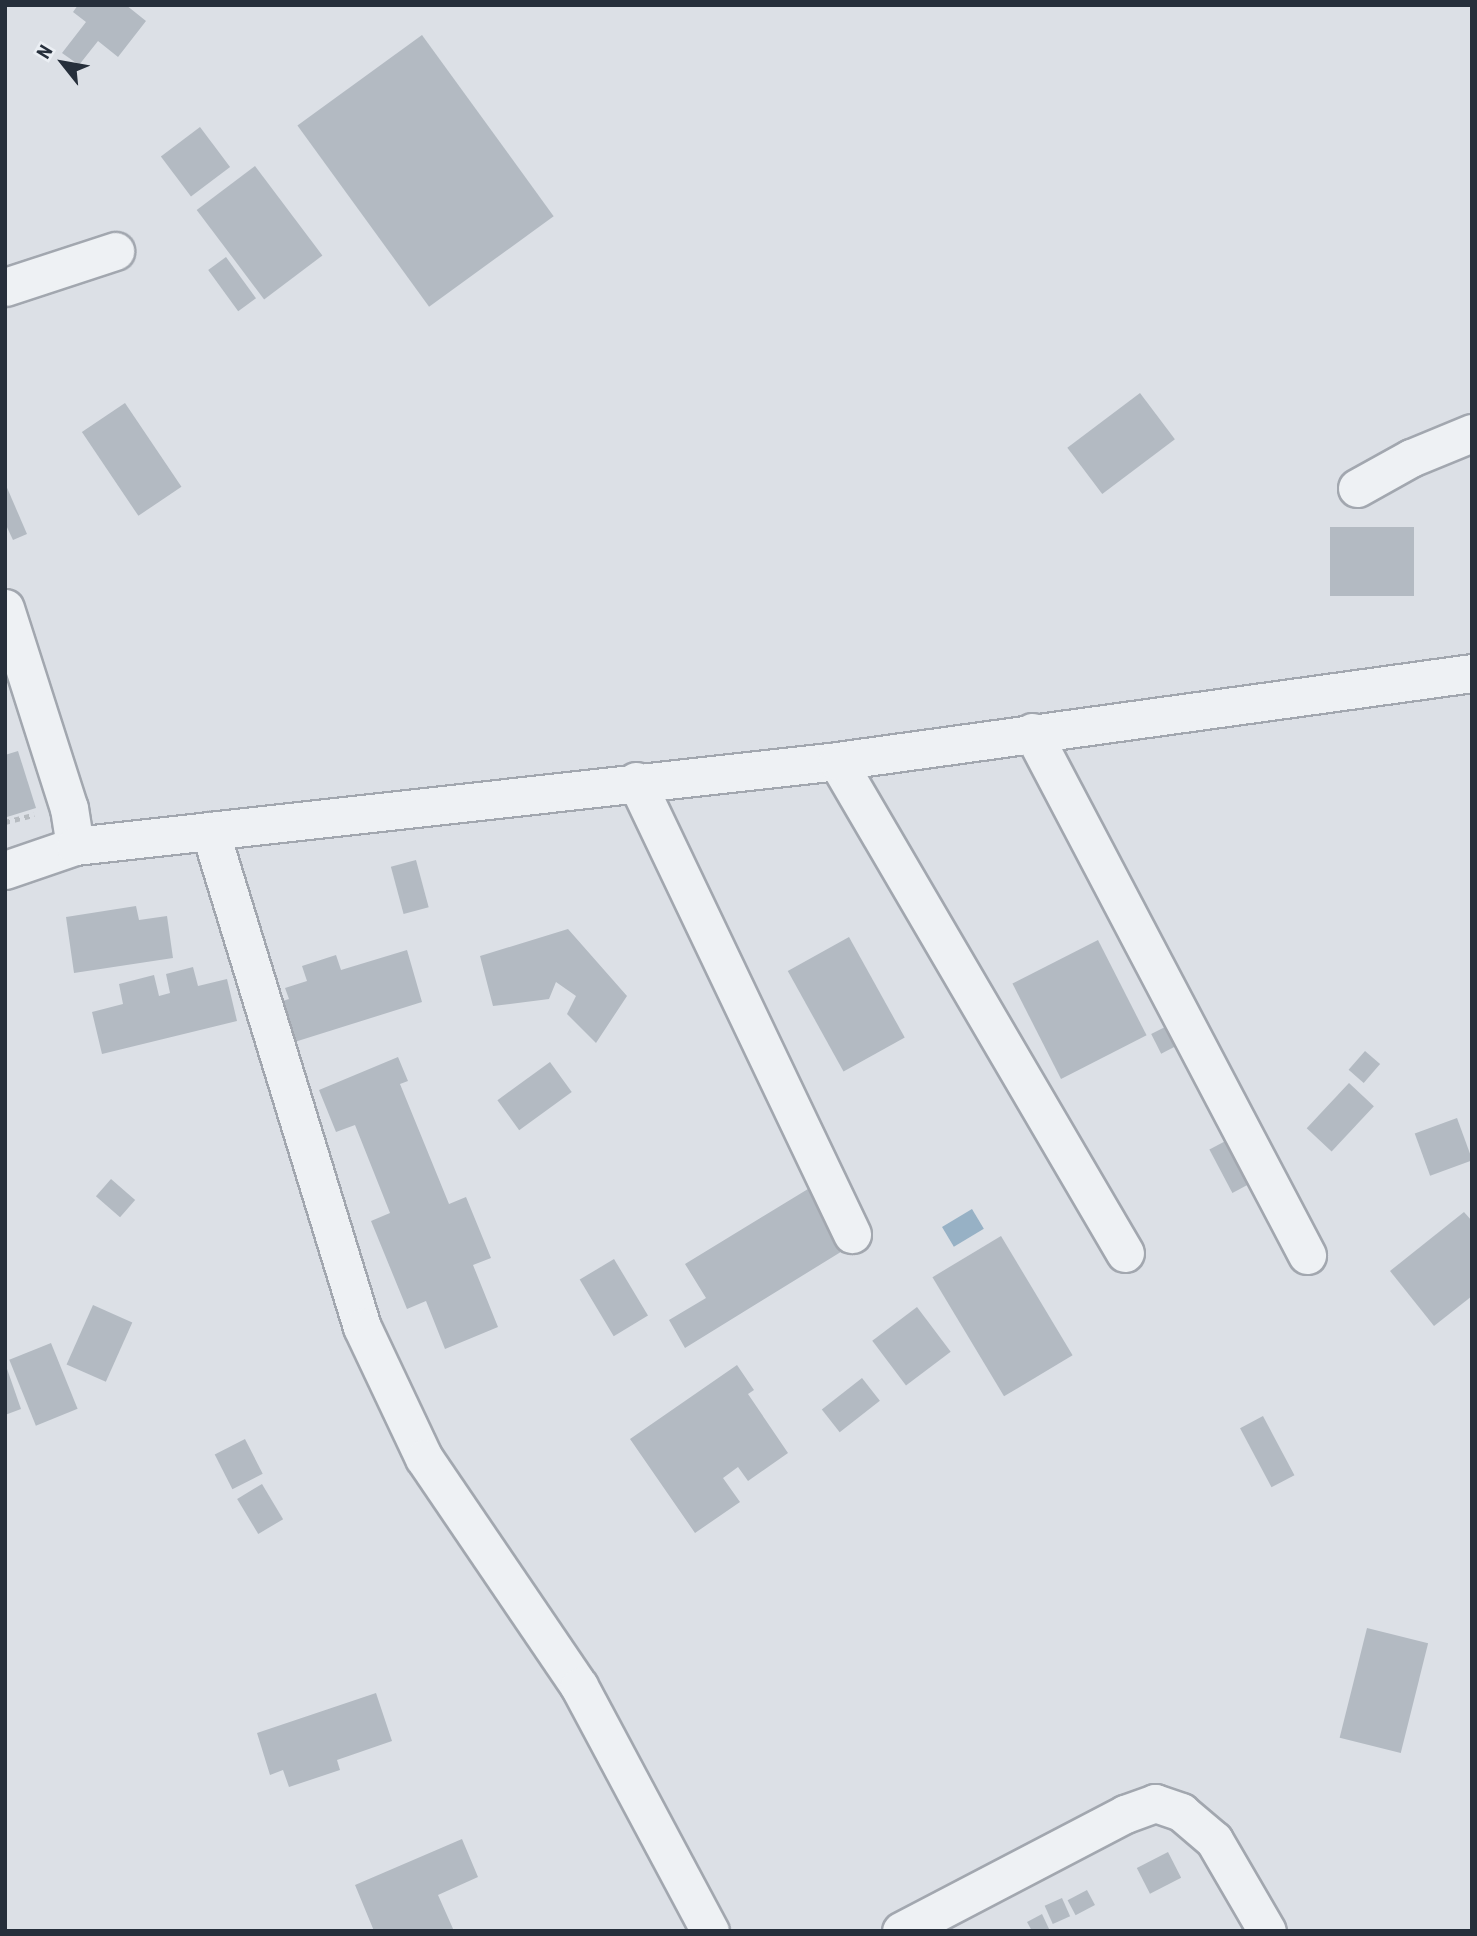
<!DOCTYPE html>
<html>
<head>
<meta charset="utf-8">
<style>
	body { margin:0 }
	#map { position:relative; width:1477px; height:1936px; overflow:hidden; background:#dce0e6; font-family:"Roboto Condensed",sans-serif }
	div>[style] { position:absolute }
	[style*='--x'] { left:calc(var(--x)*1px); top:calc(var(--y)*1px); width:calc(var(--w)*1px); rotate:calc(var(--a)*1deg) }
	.water>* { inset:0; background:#97b1c5; transform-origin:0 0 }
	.building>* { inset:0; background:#b3bac2; transform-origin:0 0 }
	.path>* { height:4.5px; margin-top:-2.25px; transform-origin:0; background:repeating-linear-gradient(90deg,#b6bbc0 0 5px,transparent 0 10px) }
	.roads { filter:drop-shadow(2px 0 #a2a7af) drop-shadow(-2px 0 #a2a7af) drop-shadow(0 2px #a2a7af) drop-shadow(0 -2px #a2a7af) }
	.minor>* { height:37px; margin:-18.5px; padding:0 18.5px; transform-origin:18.5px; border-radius:18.5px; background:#eef1f4 }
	span { translate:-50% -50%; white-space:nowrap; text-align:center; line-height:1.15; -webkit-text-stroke:5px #ebeff4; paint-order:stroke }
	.frame { position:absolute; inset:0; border:7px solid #262f3b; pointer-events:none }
	.north { position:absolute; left:28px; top:28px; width:70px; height:70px; -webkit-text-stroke:5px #ebeff4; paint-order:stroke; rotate:301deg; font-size:19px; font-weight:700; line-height:28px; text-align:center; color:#262f3b }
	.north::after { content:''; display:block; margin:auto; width:24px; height:32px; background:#262f3b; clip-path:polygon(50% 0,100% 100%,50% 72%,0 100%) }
</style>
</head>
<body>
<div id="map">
	<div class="water">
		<div style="left:972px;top:1209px;width:23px;height:35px;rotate:59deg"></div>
	</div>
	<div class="building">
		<div style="clip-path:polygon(78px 5px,126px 5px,146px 21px,118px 57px,98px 41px,79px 65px,62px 53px,86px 22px,73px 12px)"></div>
		<div style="left:422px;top:35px;width:224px;height:154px;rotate:54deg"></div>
		<div style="left:200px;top:127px;width:50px;height:49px;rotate:53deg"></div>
		<div style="left:255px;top:166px;width:112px;height:73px;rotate:53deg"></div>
		<div style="left:226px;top:257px;width:51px;height:22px;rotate:54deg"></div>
		<div style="left:1140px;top:393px;width:58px;height:91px;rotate:53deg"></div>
		<div style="left:125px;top:403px;width:101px;height:52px;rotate:56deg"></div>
		<div style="clip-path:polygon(5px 483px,27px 534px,13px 540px,5px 523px)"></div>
		<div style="left:1330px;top:527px;width:84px;height:69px"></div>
		<div style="clip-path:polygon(18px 751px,36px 808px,7px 817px,5px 755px)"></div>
		<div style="left:416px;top:860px;width:49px;height:26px;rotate:75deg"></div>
		<div style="clip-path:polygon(136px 906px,139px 920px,167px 916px,173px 958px,74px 973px,66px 917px)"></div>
		<div style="clip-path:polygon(568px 929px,627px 996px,596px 1043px,567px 1014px,576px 996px,556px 982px,549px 999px,493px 1006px,480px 956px)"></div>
		<div style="left:849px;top:937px;width:115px;height:70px;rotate:61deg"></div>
		<div style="left:1098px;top:940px;width:107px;height:96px;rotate:63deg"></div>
		<div style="clip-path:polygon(407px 950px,422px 1002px,285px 1045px,273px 1004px,289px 999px,285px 988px,307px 981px,302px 966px,336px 955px,341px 970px)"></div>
		<div style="clip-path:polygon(193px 967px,198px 986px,227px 979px,237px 1021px,102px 1054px,92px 1012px,123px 1004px,119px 984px,154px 975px,159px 996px,170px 993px,166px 974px)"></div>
		<div style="left:1169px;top:1025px;width:22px;height:20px;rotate:63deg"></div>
		<div style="left:1365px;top:1051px;width:20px;height:25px;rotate:41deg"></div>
		<div style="clip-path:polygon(398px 1057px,408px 1081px,400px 1084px,449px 1204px,466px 1197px,491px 1258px,473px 1265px,498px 1327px,445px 1349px,426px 1301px,407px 1309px,371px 1221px,390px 1213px,355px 1125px,336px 1132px,319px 1090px)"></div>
		<div style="left:550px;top:1062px;width:37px;height:65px;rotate:54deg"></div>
		<div style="left:1349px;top:1083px;width:34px;height:62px;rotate:43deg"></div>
		<div style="left:1457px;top:1118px;width:45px;height:45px;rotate:70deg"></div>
		<div style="left:1235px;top:1136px;width:49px;height:29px;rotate:62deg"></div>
		<div style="left:111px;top:1179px;width:32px;height:23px;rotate:41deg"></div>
		<div style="clip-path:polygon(808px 1189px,844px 1250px,685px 1348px,669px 1320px,706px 1298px,685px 1264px)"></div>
		<div style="clip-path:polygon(1464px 1212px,1472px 1221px,1472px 1296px,1434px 1326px,1390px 1271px)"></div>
		<div style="left:1001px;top:1236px;width:139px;height:80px;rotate:59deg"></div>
		<div style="left:614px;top:1259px;width:66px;height:40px;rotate:59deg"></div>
		<div style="left:93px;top:1305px;width:43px;height:65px;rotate:24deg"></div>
		<div style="left:917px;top:1307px;width:56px;height:56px;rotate:53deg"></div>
		<div style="left:51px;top:1343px;width:71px;height:45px;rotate:68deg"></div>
		<div style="clip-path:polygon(5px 1363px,21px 1409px,5px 1415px)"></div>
		<div style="clip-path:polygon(737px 1365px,754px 1390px,748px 1394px,788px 1453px,748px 1481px,738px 1467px,723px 1478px,740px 1502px,695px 1533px,630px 1439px)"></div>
		<div style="left:862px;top:1378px;width:29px;height:51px;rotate:52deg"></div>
		<div style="left:1263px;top:1416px;width:67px;height:26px;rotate:62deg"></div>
		<div style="left:245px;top:1439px;width:39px;height:34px;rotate:63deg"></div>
		<div style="left:262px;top:1484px;width:41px;height:29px;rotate:59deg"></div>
		<div style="left:1367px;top:1628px;width:63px;height:113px;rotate:14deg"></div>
		<div style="clip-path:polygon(376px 1693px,392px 1741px,337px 1760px,340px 1770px,289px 1787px,283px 1770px,270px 1775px,257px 1733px)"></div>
		<div style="clip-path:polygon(462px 1839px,478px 1877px,438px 1895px,454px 1931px,374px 1931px,355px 1885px)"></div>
		<div style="left:1168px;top:1852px;width:29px;height:35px;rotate:63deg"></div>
		<div style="left:1087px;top:1890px;width:17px;height:22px;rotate:62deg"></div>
		<div style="left:1062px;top:1898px;width:20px;height:19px;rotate:66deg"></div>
		<div style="clip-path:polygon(1042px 1914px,1050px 1931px,1032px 1931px,1027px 1922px)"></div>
	</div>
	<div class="path">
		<div style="--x:5;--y:822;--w:30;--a:-14"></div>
	</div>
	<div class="roads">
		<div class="minor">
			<div style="--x:5;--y:287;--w:116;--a:-18.1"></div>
			<div style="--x:1357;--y:488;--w:62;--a:-29.1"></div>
			<div style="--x:1411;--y:458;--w:66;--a:-22.3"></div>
			<div style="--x:5;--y:608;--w:210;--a:72.3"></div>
			<div style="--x:69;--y:808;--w:38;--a:81"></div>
			<div style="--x:1032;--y:732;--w:591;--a:62.26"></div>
			<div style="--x:837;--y:761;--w:570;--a:59.66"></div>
			<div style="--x:636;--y:781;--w:502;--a:64.51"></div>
			<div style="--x:210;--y:831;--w:519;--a:72.96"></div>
			<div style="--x:362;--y:1327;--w:145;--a:64.7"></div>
			<div style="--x:424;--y:1458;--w:276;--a:55.8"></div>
			<div style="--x:579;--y:1686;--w:278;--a:61.9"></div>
			<div style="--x:5;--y:870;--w:74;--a:-18.9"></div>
			<div style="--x:75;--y:846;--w:767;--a:-6.36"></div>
			<div style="--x:837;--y:761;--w:641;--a:-7.89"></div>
			<div style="--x:901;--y:1931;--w:253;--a:-27.6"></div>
			<div style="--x:1125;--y:1814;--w:32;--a:-20"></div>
			<div style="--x:1155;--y:1803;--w:28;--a:19"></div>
			<div style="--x:1181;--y:1812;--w:43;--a:40.3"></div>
			<div style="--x:1214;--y:1840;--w:105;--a:59.8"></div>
		</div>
	</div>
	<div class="frame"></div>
	<div class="north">N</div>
</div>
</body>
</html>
